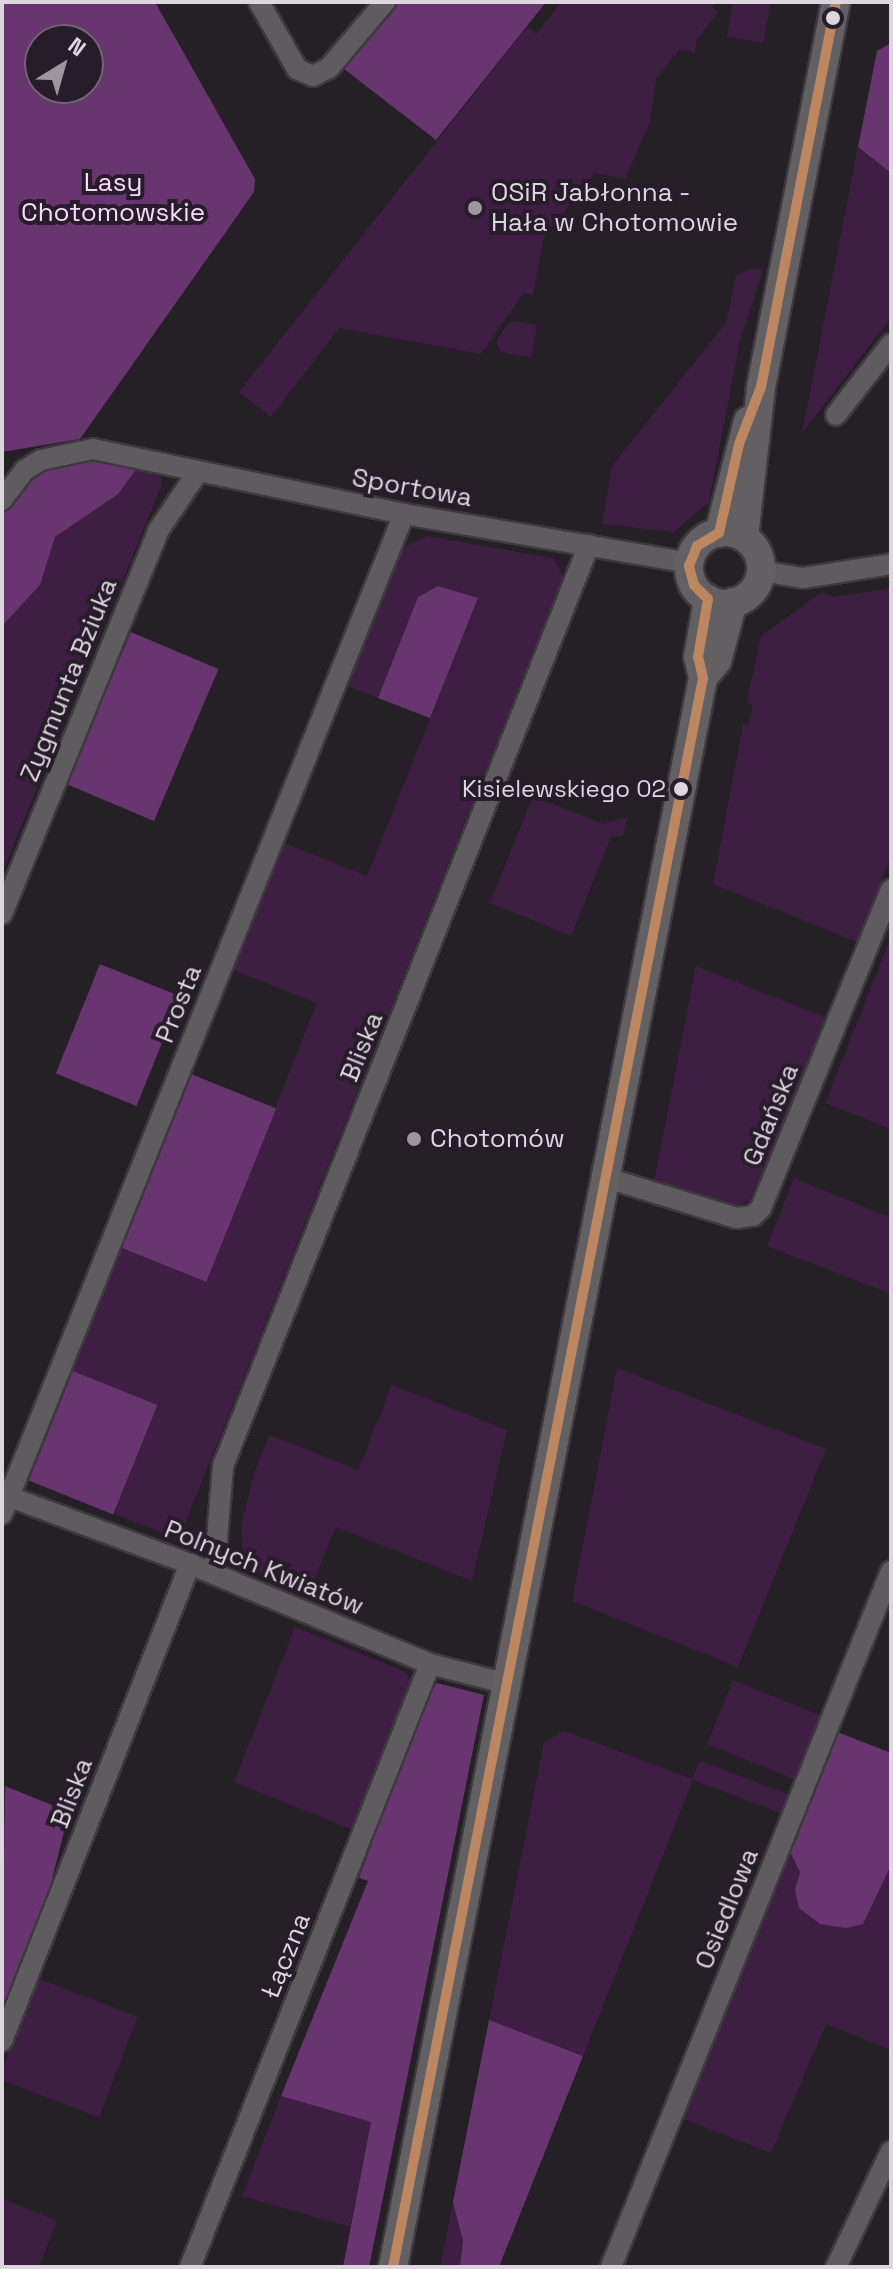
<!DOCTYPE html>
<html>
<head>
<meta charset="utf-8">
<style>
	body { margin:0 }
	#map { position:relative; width:893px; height:2269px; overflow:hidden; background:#251f26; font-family:"Space Grotesk",sans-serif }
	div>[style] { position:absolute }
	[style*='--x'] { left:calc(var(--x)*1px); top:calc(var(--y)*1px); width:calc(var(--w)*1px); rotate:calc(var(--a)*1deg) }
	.green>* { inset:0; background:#3f1e43; transform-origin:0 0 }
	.forest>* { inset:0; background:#693570; transform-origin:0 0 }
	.roads { filter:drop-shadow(2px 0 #3e393f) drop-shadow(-2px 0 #3e393f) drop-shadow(0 2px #3e393f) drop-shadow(0 -2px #3e393f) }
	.street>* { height:20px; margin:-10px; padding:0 10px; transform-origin:10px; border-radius:10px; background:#5f5c60 }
	.secondary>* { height:28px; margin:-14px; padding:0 14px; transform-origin:14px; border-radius:14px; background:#626062 }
	.secondary>.ring { margin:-14px; padding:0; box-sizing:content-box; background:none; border:28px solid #626062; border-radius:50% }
	.bus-1>* { height:10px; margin:-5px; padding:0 5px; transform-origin:5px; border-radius:5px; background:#bb8660 }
	.dots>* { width:22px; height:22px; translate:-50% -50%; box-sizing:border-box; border:4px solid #271c29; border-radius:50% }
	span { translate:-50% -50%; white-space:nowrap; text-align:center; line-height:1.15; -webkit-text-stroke:8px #271c29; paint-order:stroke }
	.bus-label { font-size:24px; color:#ded6de }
	.right { translate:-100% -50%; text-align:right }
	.park-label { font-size:26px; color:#f9d7fd }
	.poi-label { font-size:26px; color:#ded6de }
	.left { translate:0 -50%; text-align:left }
	.street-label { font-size:26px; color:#ded6de }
	.frame { position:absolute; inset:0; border:4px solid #ded6de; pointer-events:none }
	.north { position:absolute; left:24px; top:24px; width:80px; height:80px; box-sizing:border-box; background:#271c29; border:2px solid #706671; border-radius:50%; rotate:37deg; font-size:22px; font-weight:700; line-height:32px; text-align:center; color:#ded6de }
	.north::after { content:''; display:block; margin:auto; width:28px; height:36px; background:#9d969e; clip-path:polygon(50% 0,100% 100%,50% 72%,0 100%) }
</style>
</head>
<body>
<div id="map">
	<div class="green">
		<div style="clip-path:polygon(561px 2px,716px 2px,712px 7px,718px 12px,697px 39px,695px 52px,679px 50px,656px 79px,650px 122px,625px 179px,595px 173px,544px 237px,533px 295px,524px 293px,481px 354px,339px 328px,271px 417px,239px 392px,527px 27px,536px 34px)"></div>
		<div style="clip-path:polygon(733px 2px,771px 2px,763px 43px,727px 37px)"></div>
		<div style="clip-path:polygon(858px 147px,891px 173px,891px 318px,802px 433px)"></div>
		<div style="clip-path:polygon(756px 268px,763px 271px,740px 341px,709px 502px,674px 532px,602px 524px,612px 466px,726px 323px,736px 275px)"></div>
		<div style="clip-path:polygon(510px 321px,537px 325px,531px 358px,501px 352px,496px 341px)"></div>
		<div style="clip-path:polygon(138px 467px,161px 476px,161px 487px,2px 873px,2px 626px,40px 585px,55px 537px,118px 493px)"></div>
		<div style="clip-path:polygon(426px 536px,553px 558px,563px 576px,179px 1539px,114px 1514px,157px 1405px,73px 1371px,122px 1248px,206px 1281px,317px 1003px,233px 970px,284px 843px,367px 876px,478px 599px,438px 586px,418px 597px,378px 698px,347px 686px,402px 549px)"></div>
		<div style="clip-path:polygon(891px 588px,891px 856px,857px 942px,713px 884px,743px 724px,749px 723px,753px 707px,747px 701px,761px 636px,822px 592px,833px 597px)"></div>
		<div style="clip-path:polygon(533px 796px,603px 824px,628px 817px,623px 836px,611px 837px,571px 936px,490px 903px)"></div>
		<div style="clip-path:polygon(891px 937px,891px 1129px,825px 1103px)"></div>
		<div style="clip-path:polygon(696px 966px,827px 1018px,750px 1200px,734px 1209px,654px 1181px)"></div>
		<div style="clip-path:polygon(794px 1178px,891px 1218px,889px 1293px,767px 1246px)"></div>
		<div style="clip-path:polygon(617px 1368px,826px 1449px,738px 1667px,572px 1601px)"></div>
		<div style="clip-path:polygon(392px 1385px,507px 1430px,472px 1581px,336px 1527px,309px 1592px,244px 1565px,241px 1527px,254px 1473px,270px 1435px,358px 1470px)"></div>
		<div style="clip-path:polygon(295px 1627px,406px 1672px,411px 1683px,353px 1830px,234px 1782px)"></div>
		<div style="left:733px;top:1680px;width:94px;height:69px;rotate:22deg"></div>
		<div style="clip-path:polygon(565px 1731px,692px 1779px,700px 1761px,790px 1795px,783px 1814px,693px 1780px,583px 2056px,489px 2020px,544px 1742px)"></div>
		<div style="clip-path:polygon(789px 1850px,800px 1872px,795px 1890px,891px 1865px,891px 2050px,826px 2024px,771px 2153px,681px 2118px)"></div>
		<div style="left:37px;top:1978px;width:108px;height:108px;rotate:21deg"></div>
		<div style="clip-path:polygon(281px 2096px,371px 2122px,350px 2227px,242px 2196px)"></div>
		<div style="clip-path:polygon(2px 2198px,57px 2221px,39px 2267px,2px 2267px)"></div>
		<div style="clip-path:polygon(453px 2202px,464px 2241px,460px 2267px,440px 2267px)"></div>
	</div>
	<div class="forest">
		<div style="clip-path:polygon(evenodd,2px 2px,155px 2px,255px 179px,254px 192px,80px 439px,2px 452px,2px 2px,88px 40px,88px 88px,40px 88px,40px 40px,88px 40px)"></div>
		<div style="clip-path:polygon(399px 2px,546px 2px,436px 140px,344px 69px)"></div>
		<div style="clip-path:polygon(891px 43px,891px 173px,858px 147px,877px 51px)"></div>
		<div style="clip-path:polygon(97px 455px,138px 467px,118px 494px,55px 537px,40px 585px,2px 626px,4px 512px,27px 480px,44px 468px)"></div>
		<div style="clip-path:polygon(438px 586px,478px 598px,430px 718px,378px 698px,418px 597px)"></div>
		<div style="left:131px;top:632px;width:95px;height:165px;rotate:23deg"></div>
		<div style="left:100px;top:964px;width:87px;height:118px;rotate:22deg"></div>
		<div style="left:191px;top:1074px;width:92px;height:187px;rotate:22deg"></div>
		<div style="left:73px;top:1371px;width:91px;height:118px;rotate:22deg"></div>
		<div style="clip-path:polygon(437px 1683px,484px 1695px,369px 2267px,343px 2267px,371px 2122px,281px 2096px,368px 1881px,359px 1878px,429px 1690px)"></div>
		<div style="clip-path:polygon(835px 1731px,891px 1753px,891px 1865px,863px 1924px,846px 1928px,820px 1924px,799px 1908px,795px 1890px,800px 1872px,789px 1850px)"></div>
		<div style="clip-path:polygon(5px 1786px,69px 1812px,48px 1895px,2px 2022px)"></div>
		<div style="clip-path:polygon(489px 2020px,583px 2056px,499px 2267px,460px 2267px,463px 2241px,453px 2202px)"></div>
	</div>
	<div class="roads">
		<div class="street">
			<div style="--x:259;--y:2;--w:77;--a:60.4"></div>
			<div style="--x:297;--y:69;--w:17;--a:24"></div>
			<div style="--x:313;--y:76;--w:18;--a:-27"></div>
			<div style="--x:329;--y:68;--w:87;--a:-49.7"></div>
			<div style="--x:836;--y:415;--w:90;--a:-52.2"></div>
			<div style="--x:2;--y:500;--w:38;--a:-53"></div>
			<div style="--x:25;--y:470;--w:19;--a:-32"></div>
			<div style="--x:41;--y:460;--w:53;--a:-11.9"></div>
			<div style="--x:93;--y:449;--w:318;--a:11.8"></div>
			<div style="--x:404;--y:514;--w:290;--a:9.7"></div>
			<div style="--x:761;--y:571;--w:43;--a:9.5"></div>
			<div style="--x:803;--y:578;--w:89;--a:-9"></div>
			<div style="--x:2;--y:914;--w:414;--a:-67.8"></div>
			<div style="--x:158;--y:531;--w:70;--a:-56.1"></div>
			<div style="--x:607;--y:1178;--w:135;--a:17.2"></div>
			<div style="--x:736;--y:1218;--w:17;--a:-7"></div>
			<div style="--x:753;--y:1216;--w:11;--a:-45"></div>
			<div style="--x:761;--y:1208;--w:344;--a:-67.8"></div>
			<div style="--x:2;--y:1494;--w:201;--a:20.4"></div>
			<div style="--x:190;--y:1564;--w:260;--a:22.6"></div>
			<div style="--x:430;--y:1664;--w:81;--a:14.4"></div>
			<div style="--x:2;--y:1514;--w:1078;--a:-68.1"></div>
			<div style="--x:214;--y:1574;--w:108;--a:-85.2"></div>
			<div style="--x:223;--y:1466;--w:991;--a:-68.33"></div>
			<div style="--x:2;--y:2041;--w:513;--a:-68.49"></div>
			<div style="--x:190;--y:2267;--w:649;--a:-68.3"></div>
			<div style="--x:611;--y:2267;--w:750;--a:-68.09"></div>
			<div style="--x:836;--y:2267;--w:128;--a:-64.6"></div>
		</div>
		<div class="secondary">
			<div class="ring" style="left:689px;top:532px;width:44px;height:44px"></div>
			<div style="--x:719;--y:533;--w:116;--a:-75.5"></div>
			<div style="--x:744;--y:537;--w:151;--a:-83.5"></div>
			<div style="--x:761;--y:387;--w:392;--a:-79"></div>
			<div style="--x:703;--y:678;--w:22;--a:-51"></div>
			<div style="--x:717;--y:661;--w:61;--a:-74.8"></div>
			<div style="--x:393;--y:2267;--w:1619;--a:-78.96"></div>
			<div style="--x:703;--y:678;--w:22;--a:-103"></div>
			<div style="--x:698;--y:657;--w:59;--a:-80.2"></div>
		</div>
	</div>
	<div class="bus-1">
		<div style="--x:393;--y:2267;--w:1619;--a:-78.96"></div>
		<div style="--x:703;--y:678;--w:22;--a:-103"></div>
		<div style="--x:698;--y:657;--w:59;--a:-80.2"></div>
		<div style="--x:708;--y:599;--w:20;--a:-135"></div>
		<div style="--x:694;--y:585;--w:20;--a:-105"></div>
		<div style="--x:689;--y:566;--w:22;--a:-68"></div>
		<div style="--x:697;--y:546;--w:26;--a:-31"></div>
		<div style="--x:719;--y:533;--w:91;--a:-77.3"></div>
		<div style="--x:739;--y:444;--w:61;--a:-68.9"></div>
		<div style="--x:761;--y:387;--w:392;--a:-79"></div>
	</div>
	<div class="dots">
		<div style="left:833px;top:18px;background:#ded6de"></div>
		<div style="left:475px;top:208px;background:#9d969e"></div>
		<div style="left:681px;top:789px;background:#ded6de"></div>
		<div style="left:414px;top:1139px;background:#9d969e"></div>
	</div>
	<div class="bus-label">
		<span class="right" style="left:666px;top:789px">Kisielewskiego 02</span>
	</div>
	<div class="park-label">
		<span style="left:113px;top:198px">Lasy<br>Chotomowskie</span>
	</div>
	<div class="poi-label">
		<span class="left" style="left:491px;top:208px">OSiR Jabłonna -<br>Hała w Chotomowie</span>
		<span class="left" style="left:430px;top:1139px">Chotomów</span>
	</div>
	<div class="street-label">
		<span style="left:412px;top:488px;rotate:10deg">Sportowa</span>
		<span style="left:69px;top:680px;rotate:-68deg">Zygmunta Bziuka</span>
		<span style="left:179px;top:1004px;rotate:-68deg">Prosta</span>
		<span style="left:362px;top:1047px;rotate:-68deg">Bliska</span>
		<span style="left:771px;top:1115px;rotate:-68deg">Gdańska</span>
		<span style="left:264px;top:1568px;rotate:22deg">Polnych Kwiatów</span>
		<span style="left:72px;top:1793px;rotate:-69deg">Bliska</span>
		<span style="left:727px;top:1909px;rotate:-68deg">Osiedlowa</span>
		<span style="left:286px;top:1956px;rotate:-68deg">Łączna</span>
	</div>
	<div class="frame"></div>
	<div class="north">N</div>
</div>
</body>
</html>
